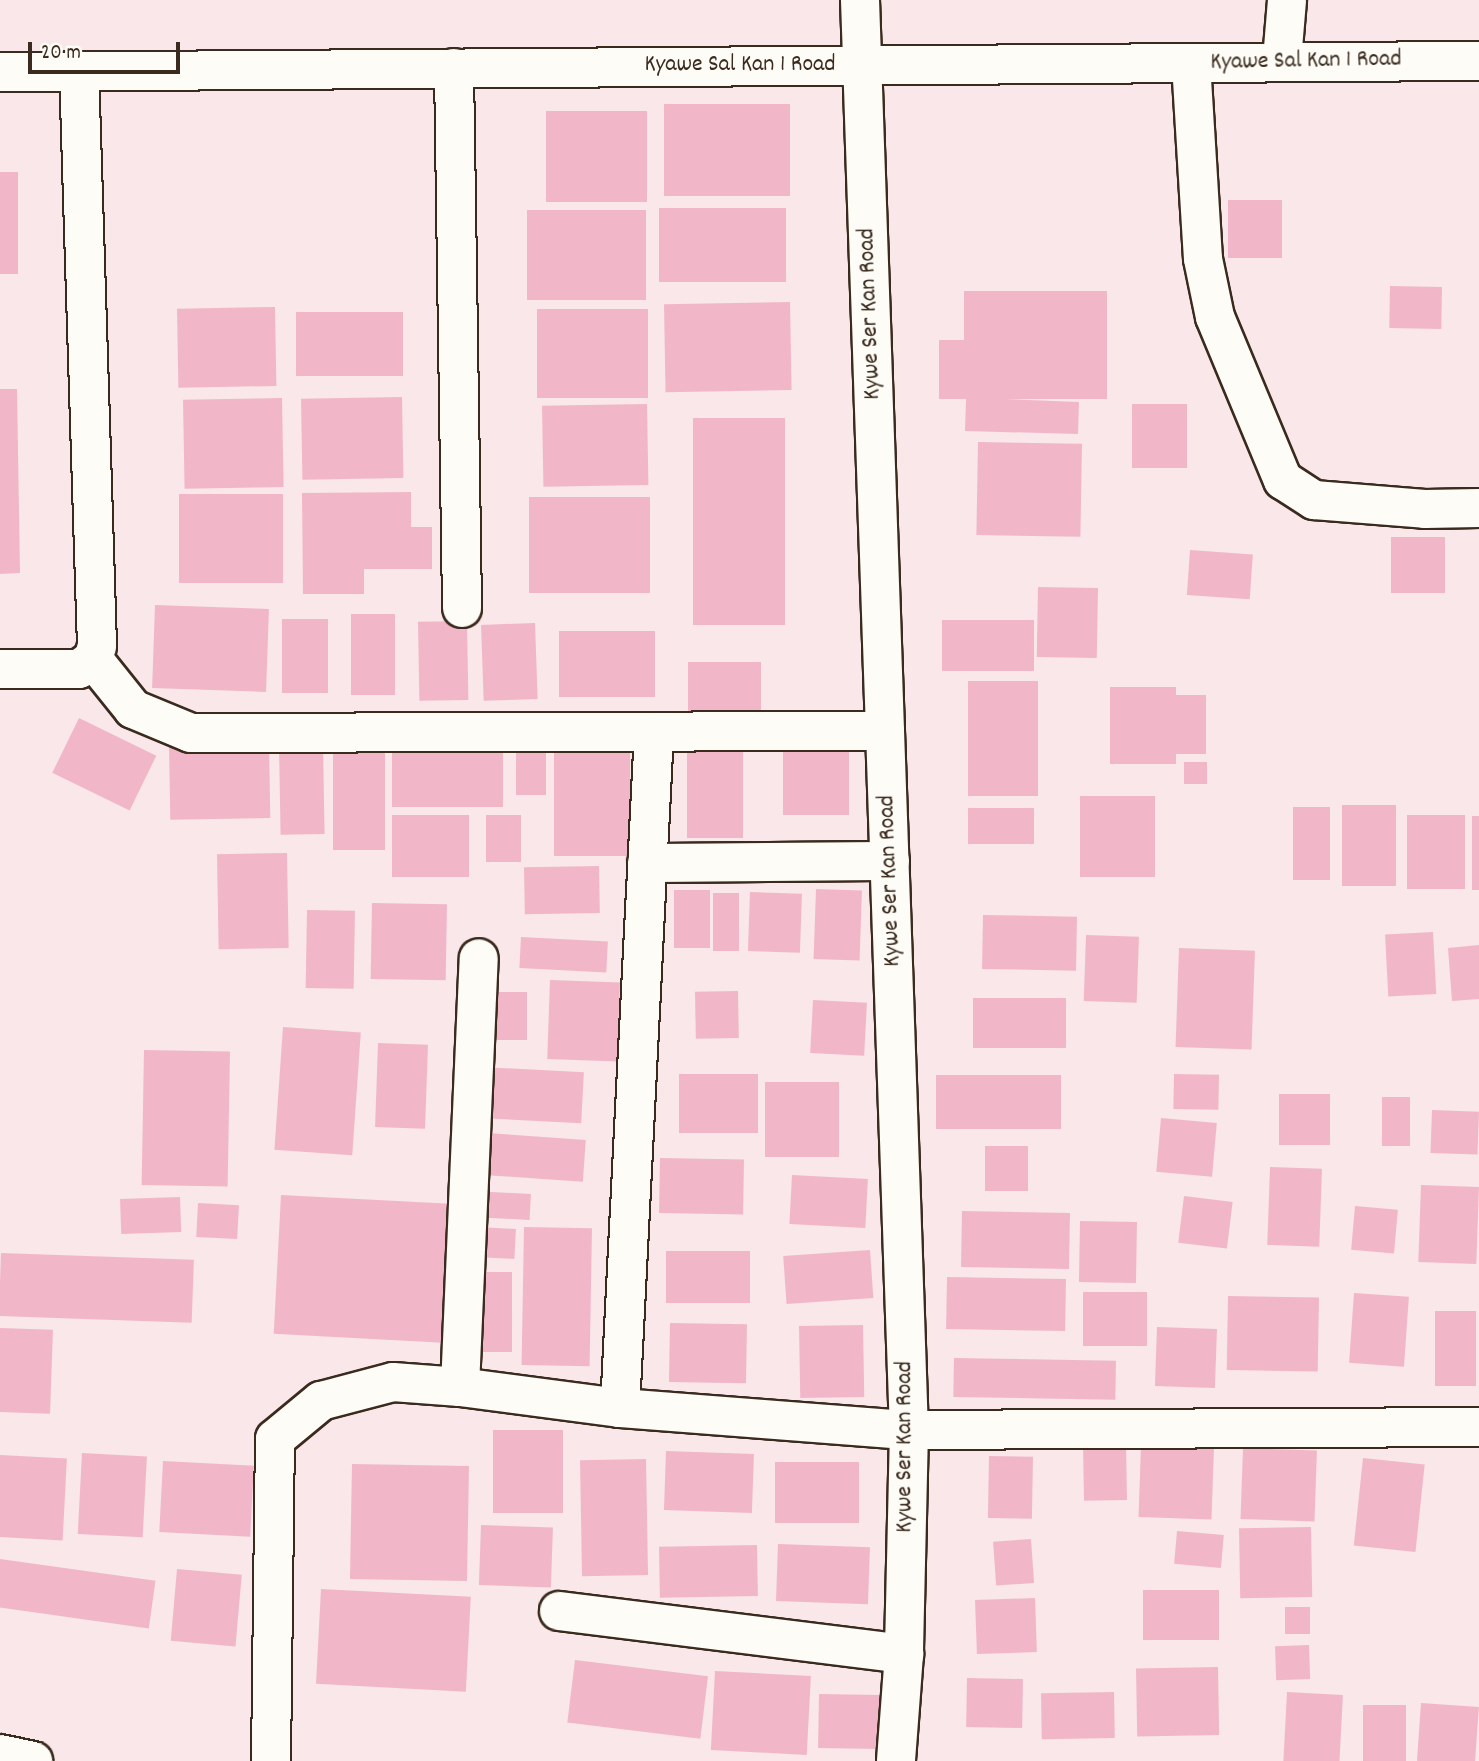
<!DOCTYPE html>
<html>
<head>
<meta charset="utf-8">
<style>
	body { margin:0 }
	#map { position:relative; width:1479px; height:1761px; overflow:hidden; background:#f9e7e9; font-family:Dekko,sans-serif }
	div>[style] { position:absolute }
	[style*='--x'] { left:calc(var(--x)*1px); top:calc(var(--y)*1px); width:calc(var(--w)*1px); rotate:calc(var(--a)*1deg) }
	.building>* { inset:0; background:#f1b7c8; transform-origin:0 0 }
	.roads { filter:drop-shadow(2px 0 #3b2a1e) drop-shadow(-2px 0 #3b2a1e) drop-shadow(0 2px #3b2a1e) drop-shadow(0 -2px #3b2a1e) }
	.street>* { height:38px; margin:-19px; padding:0 19px; transform-origin:19px; border-radius:19px; background:#fdfcf7 }
	span { translate:-50% -50%; white-space:nowrap; text-align:center; line-height:1.15; -webkit-text-stroke:6px #fdfcf7; paint-order:stroke }
	.street-label { font-size:24px; color:#3b2a1e }
	.scale { position:absolute; left:28px; top:42px; width:152px; height:32px; box-sizing:border-box; border:4px solid #3b2a1e; border-top:0; padding-left:9px; font-size:21px; line-height:24px; white-space:nowrap; color:#3b2a1e; -webkit-text-stroke:5px #fdfcf7; paint-order:stroke }
</style>
</head>
<body>
<div id="map">
	<div class="building">
		<div style="left:790px;top:104px;width:92px;height:126px;rotate:90deg"></div>
		<div style="left:546px;top:111px;width:101px;height:91px"></div>
		<div style="left:0;top:172px;width:18px;height:102px"></div>
		<div style="left:1228px;top:200px;width:54px;height:58px"></div>
		<div style="left:786px;top:208px;width:74px;height:127px;rotate:90deg"></div>
		<div style="left:646px;top:210px;width:90px;height:119px;rotate:90deg"></div>
		<div style="left:1390px;top:286px;width:52px;height:42px;rotate:1deg"></div>
		<div style="clip-path:polygon(964px 291px,1107px 291px,1107px 399px,1006px 399px,1079px 402px,1078px 434px,965px 431px,966px 399px,939px 399px,939px 340px,964px 340px)"></div>
		<div style="left:790px;top:302px;width:88px;height:126px;rotate:89deg"></div>
		<div style="left:275px;top:307px;width:79px;height:98px;rotate:89deg"></div>
		<div style="left:648px;top:309px;width:89px;height:111px;rotate:90deg"></div>
		<div style="left:296px;top:312px;width:107px;height:64px"></div>
		<div style="clip-path:polygon(0 389px,17px 389px,20px 573px,0 574px)"></div>
		<div style="left:402px;top:397px;width:81px;height:101px;rotate:89deg"></div>
		<div style="left:282px;top:398px;width:89px;height:99px;rotate:89deg"></div>
		<div style="left:647px;top:404px;width:81px;height:105px;rotate:89deg"></div>
		<div style="left:1132px;top:404px;width:55px;height:64px"></div>
		<div style="left:693px;top:418px;width:92px;height:207px"></div>
		<div style="left:978px;top:442px;width:104px;height:93px;rotate:1deg"></div>
		<div style="clip-path:polygon(411px 492px,411px 527px,432px 527px,432px 569px,364px 569px,364px 594px,303px 594px,302px 493px)"></div>
		<div style="left:283px;top:494px;width:89px;height:104px;rotate:90deg"></div>
		<div style="left:529px;top:497px;width:121px;height:96px"></div>
		<div style="left:1391px;top:537px;width:54px;height:56px"></div>
		<div style="left:1190px;top:550px;width:63px;height:45px;rotate:4deg"></div>
		<div style="left:1038px;top:587px;width:60px;height:70px;rotate:1deg"></div>
		<div style="left:155px;top:605px;width:114px;height:83px;rotate:2deg"></div>
		<div style="left:351px;top:614px;width:44px;height:81px"></div>
		<div style="left:282px;top:619px;width:46px;height:74px"></div>
		<div style="left:942px;top:620px;width:92px;height:51px"></div>
		<div style="left:467px;top:621px;width:79px;height:49px;rotate:89deg"></div>
		<div style="left:535px;top:623px;width:76px;height:54px;rotate:88deg"></div>
		<div style="left:655px;top:631px;width:66px;height:96px;rotate:90deg"></div>
		<div style="left:688px;top:662px;width:73px;height:63px"></div>
		<div style="left:968px;top:681px;width:70px;height:115px"></div>
		<div style="clip-path:polygon(1110px 687px,1176px 687px,1176px 695px,1206px 695px,1206px 754px,1176px 754px,1176px 764px,1110px 764px)"></div>
		<div style="left:79px;top:718px;width:86px;height:61px;rotate:26deg"></div>
		<div style="left:516px;top:741px;width:30px;height:54px"></div>
		<div style="left:783px;top:741px;width:66px;height:74px"></div>
		<div style="left:503px;top:742px;width:65px;height:111px;rotate:90deg"></div>
		<div style="left:269px;top:743px;width:75px;height:100px;rotate:89deg"></div>
		<div style="left:323px;top:744px;width:90px;height:44px;rotate:89deg"></div>
		<div style="left:385px;top:744px;width:106px;height:52px;rotate:90deg"></div>
		<div style="left:554px;top:745px;width:76px;height:111px"></div>
		<div style="left:743px;top:746px;width:92px;height:56px;rotate:90deg"></div>
		<div style="left:1184px;top:762px;width:23px;height:22px"></div>
		<div style="left:1080px;top:796px;width:75px;height:81px"></div>
		<div style="left:1342px;top:805px;width:54px;height:81px"></div>
		<div style="left:1293px;top:807px;width:37px;height:73px"></div>
		<div style="left:968px;top:808px;width:66px;height:36px"></div>
		<div style="left:392px;top:815px;width:77px;height:62px"></div>
		<div style="left:486px;top:815px;width:35px;height:47px"></div>
		<div style="left:1407px;top:815px;width:58px;height:74px"></div>
		<div style="left:1472px;top:816px;width:7px;height:74px"></div>
		<div style="left:287px;top:853px;width:95px;height:70px;rotate:89deg"></div>
		<div style="left:599px;top:866px;width:47px;height:75px;rotate:89deg"></div>
		<div style="left:816px;top:889px;width:46px;height:70px;rotate:2deg"></div>
		<div style="left:710px;top:890px;width:58px;height:36px;rotate:90deg"></div>
		<div style="left:750px;top:892px;width:52px;height:59px;rotate:2deg"></div>
		<div style="left:713px;top:893px;width:26px;height:58px"></div>
		<div style="left:372px;top:903px;width:75px;height:76px;rotate:1deg"></div>
		<div style="left:307px;top:910px;width:48px;height:78px;rotate:1deg"></div>
		<div style="left:983px;top:915px;width:94px;height:54px;rotate:1deg"></div>
		<div style="left:1433px;top:932px;width:62px;height:48px;rotate:87deg"></div>
		<div style="left:1086px;top:935px;width:53px;height:66px;rotate:2deg"></div>
		<div style="left:521px;top:937px;width:87px;height:31px;rotate:3deg"></div>
		<div style="clip-path:polygon(1479px 945px,1479px 999px,1452px 1001px,1448px 948px)"></div>
		<div style="left:1179px;top:948px;width:76px;height:99px;rotate:2deg"></div>
		<div style="left:550px;top:980px;width:70px;height:79px;rotate:2deg"></div>
		<div style="left:738px;top:991px;width:47px;height:43px;rotate:89deg"></div>
		<div style="left:479px;top:992px;width:48px;height:48px"></div>
		<div style="left:973px;top:998px;width:93px;height:50px"></div>
		<div style="left:813px;top:1000px;width:54px;height:53px;rotate:3deg"></div>
		<div style="left:283px;top:1027px;width:78px;height:123px;rotate:4deg"></div>
		<div style="left:378px;top:1043px;width:50px;height:84px;rotate:2deg"></div>
		<div style="left:144px;top:1050px;width:86px;height:135px;rotate:1deg"></div>
		<div style="left:482px;top:1067px;width:102px;height:51px;rotate:3deg"></div>
		<div style="left:758px;top:1074px;width:59px;height:79px;rotate:90deg"></div>
		<div style="left:1174px;top:1074px;width:45px;height:35px;rotate:1deg"></div>
		<div style="left:936px;top:1075px;width:125px;height:54px"></div>
		<div style="left:765px;top:1082px;width:74px;height:75px"></div>
		<div style="left:1279px;top:1094px;width:51px;height:51px"></div>
		<div style="left:1382px;top:1097px;width:28px;height:49px"></div>
		<div style="left:1432px;top:1110px;width:47px;height:43px;rotate:2deg"></div>
		<div style="left:1161px;top:1118px;width:56px;height:54px;rotate:5deg"></div>
		<div style="left:487px;top:1133px;width:99px;height:42px;rotate:4deg"></div>
		<div style="left:985px;top:1146px;width:43px;height:45px"></div>
		<div style="left:660px;top:1158px;width:84px;height:55px;rotate:1deg"></div>
		<div style="left:1270px;top:1167px;width:52px;height:78px;rotate:2deg"></div>
		<div style="left:792px;top:1175px;width:76px;height:49px;rotate:3deg"></div>
		<div style="left:1421px;top:1185px;width:58px;height:77px;rotate:2deg"></div>
		<div style="left:473px;top:1191px;width:58px;height:26px;rotate:3deg"></div>
		<div style="left:281px;top:1195px;width:174px;height:139px;rotate:3deg"></div>
		<div style="left:1184px;top:1196px;width:49px;height:47px;rotate:7deg"></div>
		<div style="left:180px;top:1197px;width:35px;height:60px;rotate:88deg"></div>
		<div style="left:198px;top:1203px;width:41px;height:34px;rotate:3deg"></div>
		<div style="left:1355px;top:1206px;width:43px;height:44px;rotate:5deg"></div>
		<div style="left:962px;top:1211px;width:108px;height:56px;rotate:1deg"></div>
		<div style="left:1080px;top:1221px;width:57px;height:61px;rotate:1deg"></div>
		<div style="left:478px;top:1227px;width:38px;height:30px;rotate:3deg"></div>
		<div style="left:524px;top:1227px;width:68px;height:138px;rotate:1deg"></div>
		<div style="left:870px;top:1250px;width:48px;height:87px;rotate:86deg"></div>
		<div style="left:666px;top:1251px;width:84px;height:52px"></div>
		<div style="left:1px;top:1253px;width:193px;height:63px;rotate:2deg"></div>
		<div style="left:480px;top:1272px;width:32px;height:80px"></div>
		<div style="left:947px;top:1277px;width:119px;height:52px;rotate:1deg"></div>
		<div style="left:1147px;top:1292px;width:54px;height:64px;rotate:90deg"></div>
		<div style="left:1354px;top:1293px;width:55px;height:70px;rotate:4deg"></div>
		<div style="left:1228px;top:1296px;width:91px;height:74px;rotate:1deg"></div>
		<div style="left:1435px;top:1311px;width:41px;height:75px"></div>
		<div style="left:670px;top:1323px;width:77px;height:59px;rotate:1deg"></div>
		<div style="left:863px;top:1325px;width:72px;height:64px;rotate:89deg"></div>
		<div style="left:1157px;top:1327px;width:60px;height:59px;rotate:2deg"></div>
		<div style="left:0;top:1328px;width:53px;height:84px;rotate:2deg"></div>
		<div style="left:954px;top:1358px;width:162px;height:39px;rotate:1deg"></div>
		<div style="left:493px;top:1430px;width:70px;height:83px"></div>
		<div style="left:1126px;top:1442px;width:58px;height:43px;rotate:89deg"></div>
		<div style="left:1141px;top:1446px;width:73px;height:71px;rotate:2deg"></div>
		<div style="left:1243px;top:1448px;width:74px;height:71px;rotate:2deg"></div>
		<div style="left:666px;top:1451px;width:88px;height:59px;rotate:2deg"></div>
		<div style="left:82px;top:1453px;width:65px;height:81px;rotate:3deg"></div>
		<div style="left:0;top:1455px;width:67px;height:82px;rotate:3deg"></div>
		<div style="left:989px;top:1456px;width:44px;height:62px;rotate:1deg"></div>
		<div style="left:1363px;top:1458px;width:62px;height:88px;rotate:6deg"></div>
		<div style="left:646px;top:1459px;width:116px;height:66px;rotate:89deg"></div>
		<div style="left:163px;top:1461px;width:91px;height:71px;rotate:3deg"></div>
		<div style="left:775px;top:1462px;width:84px;height:61px"></div>
		<div style="left:352px;top:1464px;width:117px;height:115px;rotate:1deg"></div>
		<div style="left:481px;top:1525px;width:72px;height:60px;rotate:2deg"></div>
		<div style="left:1311px;top:1527px;width:70px;height:72px;rotate:89deg"></div>
		<div style="left:1177px;top:1531px;width:47px;height:33px;rotate:5deg"></div>
		<div style="left:1031px;top:1539px;width:44px;height:38px;rotate:86deg"></div>
		<div style="left:778px;top:1544px;width:92px;height:57px;rotate:2deg"></div>
		<div style="left:757px;top:1545px;width:51px;height:98px;rotate:89deg"></div>
		<div style="left:0;top:1559px;width:157px;height:48px;rotate:8deg"></div>
		<div style="left:177px;top:1569px;width:65px;height:72px;rotate:5deg"></div>
		<div style="left:321px;top:1589px;width:150px;height:95px;rotate:3deg"></div>
		<div style="left:1143px;top:1590px;width:76px;height:50px"></div>
		<div style="left:1035px;top:1598px;width:54px;height:60px;rotate:88deg"></div>
		<div style="left:1285px;top:1607px;width:25px;height:27px"></div>
		<div style="left:1309px;top:1645px;width:34px;height:34px;rotate:88deg"></div>
		<div style="left:575px;top:1660px;width:134px;height:63px;rotate:7deg"></div>
		<div style="left:1218px;top:1667px;width:68px;height:82px;rotate:89deg"></div>
		<div style="left:715px;top:1671px;width:96px;height:79px;rotate:3deg"></div>
		<div style="left:967px;top:1678px;width:56px;height:49px;rotate:1deg"></div>
		<div style="left:1114px;top:1692px;width:46px;height:73px;rotate:89deg"></div>
		<div style="left:1287px;top:1692px;width:56px;height:69px;rotate:3deg"></div>
		<div style="left:819px;top:1694px;width:62px;height:54px;rotate:1deg"></div>
		<div style="left:1421px;top:1703px;width:58px;height:58px;rotate:4deg"></div>
		<div style="left:1363px;top:1705px;width:43px;height:56px"></div>
	</div>
	<div class="roads">
		<div class="street">
			<div style="--x:860;--y:0;--w:1431;--a:88.04"></div>
			<div style="--x:909;--y:1430;--w:224;--a:91.3"></div>
			<div style="--x:904;--y:1654;--w:107;--a:94.3"></div>
			<div style="--x:1282;--y:60;--w:60;--a:-85.2"></div>
			<div style="--x:1191;--y:63;--w:196;--a:86.5"></div>
			<div style="--x:1203;--y:259;--w:59;--a:78.3"></div>
			<div style="--x:1215;--y:317;--w:177;--a:67.4"></div>
			<div style="--x:1283;--y:480;--w:37;--a:33"></div>
			<div style="--x:1314;--y:500;--w:111;--a:4.6"></div>
			<div style="--x:1425;--y:509;--w:54;--a:-1.1"></div>
			<div style="--x:454;--y:68;--w:540;--a:89.15"></div>
			<div style="--x:0;--y:72;--w:1479;--a:-0.43"></div>
			<div style="--x:93;--y:659;--w:64;--a:51.3"></div>
			<div style="--x:133;--y:709;--w:63;--a:22.5"></div>
			<div style="--x:191;--y:733;--w:694;--a:-0.17"></div>
			<div style="--x:0;--y:669;--w:79;--a:0"></div>
			<div style="--x:79;--y:669;--w:17;--a:-36"></div>
			<div style="--x:93;--y:659;--w:14;--a:-73"></div>
			<div style="--x:97;--y:646;--w:575;--a:-91.79"></div>
			<div style="--x:647;--y:863;--w:243;--a:-0.5"></div>
			<div style="--x:460;--y:1387;--w:429;--a:-87.5"></div>
			<div style="--x:620;--y:1408;--w:676;--a:-87.12"></div>
			<div style="--x:559;--y:1611;--w:348;--a:7.1"></div>
			<div style="--x:0;--y:1754;--w:34;--a:12"></div>
			<div style="--x:271;--y:1761;--w:322;--a:-89.3"></div>
			<div style="--x:275;--y:1439;--w:60;--a:-39.6"></div>
			<div style="--x:321;--y:1401;--w:74;--a:-14.8"></div>
			<div style="--x:393;--y:1382;--w:67;--a:4.3"></div>
			<div style="--x:460;--y:1387;--w:161;--a:7.5"></div>
			<div style="--x:620;--y:1408;--w:290;--a:4.4"></div>
			<div style="--x:909;--y:1430;--w:570;--a:-0.3"></div>
		</div>
	</div>
	<div class="street-label">
		<span style="left:1306px;top:62px;rotate:-1deg">Kyawe Sal Kan 1 Road</span>
		<span style="left:740px;top:66px">Kyawe Sal Kan 1 Road</span>
		<span style="left:871px;top:314px;rotate:-92deg">Kywe Ser Kan Road</span>
		<span style="left:891px;top:881px;rotate:-92deg">Kywe Ser Kan Road</span>
		<span style="left:906px;top:1447px;rotate:-90deg">Kywe Ser Kan Road</span>
	</div>
	<div class="scale">20 m</div>
</div>
</body>
</html>
